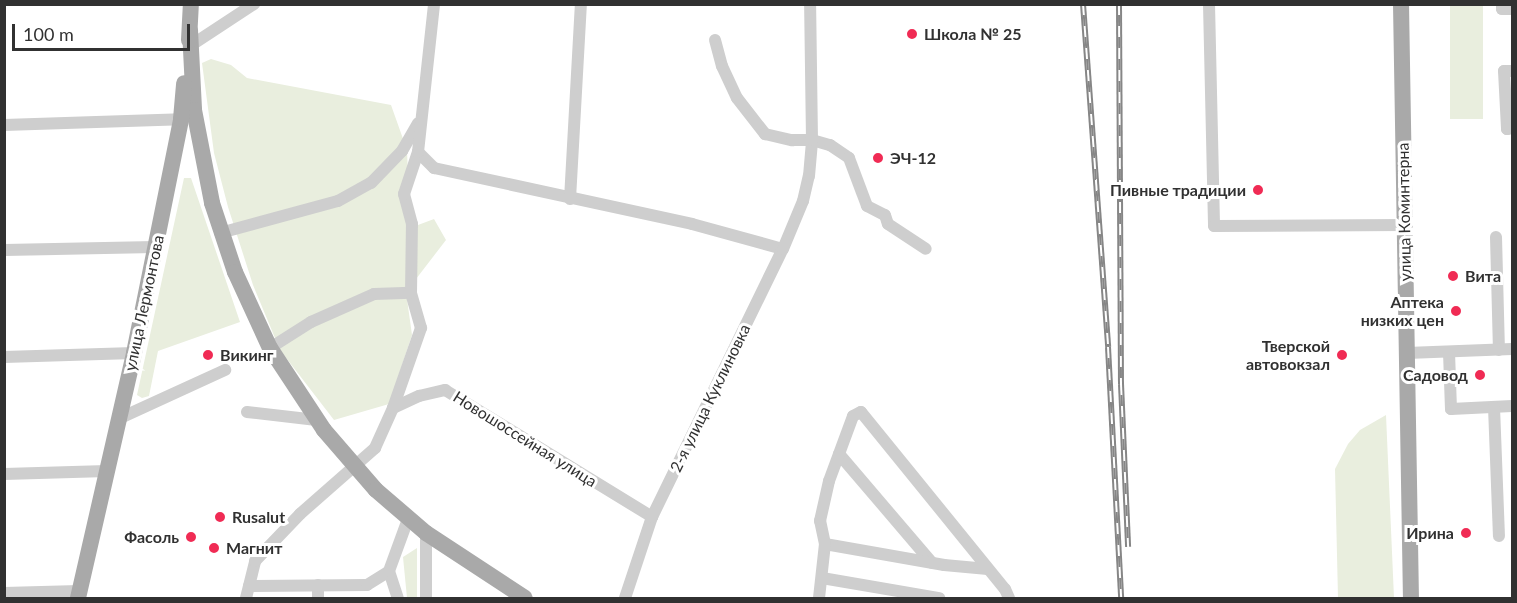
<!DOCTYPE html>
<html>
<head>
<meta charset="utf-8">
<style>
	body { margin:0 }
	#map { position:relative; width:1517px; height:603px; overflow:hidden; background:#fff; font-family:Lato,sans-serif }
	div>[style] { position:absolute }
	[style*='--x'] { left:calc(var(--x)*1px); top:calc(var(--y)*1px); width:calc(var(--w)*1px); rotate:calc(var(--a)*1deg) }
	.green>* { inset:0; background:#e9eede; transform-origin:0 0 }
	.minor>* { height:12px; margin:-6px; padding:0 6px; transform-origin:6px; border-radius:6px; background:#cecece }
	.major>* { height:16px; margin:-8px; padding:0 8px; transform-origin:8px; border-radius:8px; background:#a9a9a9 }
	.rail>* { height:6px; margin-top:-3px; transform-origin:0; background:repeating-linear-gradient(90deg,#fff 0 11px,#868686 0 22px); box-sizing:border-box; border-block:2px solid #868686 }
	.dots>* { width:16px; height:16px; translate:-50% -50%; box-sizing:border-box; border:3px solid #fff; border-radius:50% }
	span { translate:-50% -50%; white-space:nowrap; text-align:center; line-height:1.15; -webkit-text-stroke:6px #fff; paint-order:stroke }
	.poi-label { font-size:16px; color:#313131; font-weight:700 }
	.left { translate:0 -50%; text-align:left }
	.right { translate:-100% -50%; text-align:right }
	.street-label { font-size:16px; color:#313131 }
	.frame { position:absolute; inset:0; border:6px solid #313131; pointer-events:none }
	.scale { position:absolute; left:12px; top:24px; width:178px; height:27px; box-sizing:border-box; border:3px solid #313131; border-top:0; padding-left:8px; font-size:18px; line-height:21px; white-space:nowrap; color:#313131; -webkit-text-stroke:4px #fff; paint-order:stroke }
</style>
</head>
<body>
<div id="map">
	<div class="green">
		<div style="left:1450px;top:5px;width:33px;height:114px"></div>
		<div style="clip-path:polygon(211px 59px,231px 65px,247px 78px,391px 105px,407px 150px,410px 228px,434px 219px,446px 240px,406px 292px,412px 335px,389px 404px,334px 420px,280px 350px,253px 285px,228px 207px,214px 153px,202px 63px)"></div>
		<div style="clip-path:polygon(184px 178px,191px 178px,240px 322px,158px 351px,149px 396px,142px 398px,137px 395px)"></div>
		<div style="clip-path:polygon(1386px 415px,1394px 598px,1338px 598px,1335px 469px,1348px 444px,1360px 430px)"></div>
		<div style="clip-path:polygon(417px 548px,417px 598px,407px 598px,403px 557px)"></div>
	</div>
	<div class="minor">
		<div style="--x:1209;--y:4;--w:222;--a:88.7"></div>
		<div style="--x:1214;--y:226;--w:190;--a:-0.3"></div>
		<div style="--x:1502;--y:4;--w:5;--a:90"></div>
		<div style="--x:1502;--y:9;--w:10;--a:0"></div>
		<div style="--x:715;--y:40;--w:27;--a:75"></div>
		<div style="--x:722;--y:66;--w:35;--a:65"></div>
		<div style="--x:737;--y:98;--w:46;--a:52.1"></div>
		<div style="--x:765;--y:134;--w:28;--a:13"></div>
		<div style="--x:792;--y:140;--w:20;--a:0"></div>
		<div style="--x:812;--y:140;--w:19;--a:16"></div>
		<div style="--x:830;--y:145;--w:23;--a:34"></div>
		<div style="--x:849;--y:158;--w:51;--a:69.4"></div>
		<div style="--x:867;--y:206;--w:20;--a:27"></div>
		<div style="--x:885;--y:215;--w:9;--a:72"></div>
		<div style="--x:888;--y:224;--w:45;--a:33.3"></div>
		<div style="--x:190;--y:46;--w:77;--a:-33.3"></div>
		<div style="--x:1512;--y:71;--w:8;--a:180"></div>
		<div style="--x:1504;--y:71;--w:58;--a:87"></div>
		<div style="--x:1507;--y:129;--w:5;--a:-11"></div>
		<div style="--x:4;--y:125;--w:177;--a:-1.9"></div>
		<div style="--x:418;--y:152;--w:23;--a:45"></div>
		<div style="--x:434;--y:168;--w:264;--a:12.2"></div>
		<div style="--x:692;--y:224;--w:94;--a:15.4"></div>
		<div style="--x:570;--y:199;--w:195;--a:-86.8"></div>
		<div style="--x:220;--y:233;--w:122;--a:-15.2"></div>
		<div style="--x:338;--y:201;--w:38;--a:-29"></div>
		<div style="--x:371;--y:183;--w:45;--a:-45.9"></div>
		<div style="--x:402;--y:151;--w:32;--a:-60"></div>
		<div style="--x:1496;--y:237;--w:113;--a:88.5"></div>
		<div style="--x:4;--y:250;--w:151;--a:-1.1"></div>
		<div style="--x:270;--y:348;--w:49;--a:-32.4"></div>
		<div style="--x:311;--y:322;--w:69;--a:-24"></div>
		<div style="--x:374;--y:294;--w:37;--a:-2"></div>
		<div style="--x:1449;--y:352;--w:57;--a:88"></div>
		<div style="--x:1451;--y:409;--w:61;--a:-2.8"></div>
		<div style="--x:1407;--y:353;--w:105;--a:-2.2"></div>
		<div style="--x:4;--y:357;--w:130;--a:-1.8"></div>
		<div style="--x:1494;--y:407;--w:129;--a:87.8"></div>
		<div style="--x:393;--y:408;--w:29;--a:-25"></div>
		<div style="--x:419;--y:396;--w:27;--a:-13"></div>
		<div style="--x:445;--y:390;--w:243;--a:31.5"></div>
		<div style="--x:247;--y:412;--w:70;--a:6.5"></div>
		<div style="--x:118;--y:419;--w:118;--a:-24.6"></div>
		<div style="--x:839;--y:454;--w:143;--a:49.5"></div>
		<div style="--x:4;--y:474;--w:103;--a:-1.7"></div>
		<div style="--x:825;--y:544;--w:121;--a:10"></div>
		<div style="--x:944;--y:565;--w:44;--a:5.2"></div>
		<div style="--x:389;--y:571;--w:28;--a:72"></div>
		<div style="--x:822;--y:578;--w:119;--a:9.7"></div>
		<div style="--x:318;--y:585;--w:13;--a:90"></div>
		<div style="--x:249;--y:586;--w:118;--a:-0.5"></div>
		<div style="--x:367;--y:585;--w:26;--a:-32"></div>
		<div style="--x:389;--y:571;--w:55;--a:-69.9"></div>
		<div style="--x:4;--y:593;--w:75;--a:-1.5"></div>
		<div style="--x:246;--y:598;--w:38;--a:-76"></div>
		<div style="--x:255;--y:561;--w:65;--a:-46.2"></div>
		<div style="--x:300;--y:514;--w:100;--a:-41.3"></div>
		<div style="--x:375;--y:448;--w:44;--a:-65.8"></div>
		<div style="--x:393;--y:408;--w:85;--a:-70.7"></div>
		<div style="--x:421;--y:328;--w:36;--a:-106"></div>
		<div style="--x:411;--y:293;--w:69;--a:-89.2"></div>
		<div style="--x:412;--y:224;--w:31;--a:-105"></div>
		<div style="--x:404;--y:194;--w:44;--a:-71.6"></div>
		<div style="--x:418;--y:152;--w:149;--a:-83.8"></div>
		<div style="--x:426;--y:598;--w:65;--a:-90"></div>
		<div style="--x:625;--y:598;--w:85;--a:-71.6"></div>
		<div style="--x:652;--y:517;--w:298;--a:-64"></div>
		<div style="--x:783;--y:249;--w:52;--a:-67.4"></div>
		<div style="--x:803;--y:201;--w:26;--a:-77"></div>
		<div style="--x:809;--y:176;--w:36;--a:-85"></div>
		<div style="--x:812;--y:140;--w:136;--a:-90.8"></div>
		<div style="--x:819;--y:598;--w:54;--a:-83.7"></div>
		<div style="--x:825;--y:544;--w:24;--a:-102"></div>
		<div style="--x:820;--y:521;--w:41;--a:-77.3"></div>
		<div style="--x:829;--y:481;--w:69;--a:-69.7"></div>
		<div style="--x:853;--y:416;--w:9;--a:-27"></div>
		<div style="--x:861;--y:412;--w:228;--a:50.9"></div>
		<div style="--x:1005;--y:589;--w:10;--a:66"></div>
	</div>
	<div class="major">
		<div style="--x:1401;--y:4;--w:594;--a:89.04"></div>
		<div style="--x:190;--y:30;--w:80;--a:87.1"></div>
		<div style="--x:194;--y:110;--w:95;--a:79"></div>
		<div style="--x:212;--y:203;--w:73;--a:71.6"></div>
		<div style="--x:235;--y:272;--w:84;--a:65.3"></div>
		<div style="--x:270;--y:348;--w:98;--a:56.6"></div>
		<div style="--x:324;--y:430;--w:79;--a:49.1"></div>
		<div style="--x:376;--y:490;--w:66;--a:40.7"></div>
		<div style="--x:426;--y:533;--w:118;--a:33.3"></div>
		<div style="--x:189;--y:40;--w:36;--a:-87"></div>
		<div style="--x:78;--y:598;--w:251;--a:-77.1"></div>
		<div style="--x:134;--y:353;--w:239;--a:-78.6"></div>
		<div style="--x:181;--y:119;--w:36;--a:-85"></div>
	</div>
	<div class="rail">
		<div style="--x:1083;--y:4;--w:344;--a:85.8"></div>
		<div style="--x:1108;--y:347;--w:251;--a:87"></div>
		<div style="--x:1119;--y:4;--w:380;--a:89.7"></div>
		<div style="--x:1121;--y:384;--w:163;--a:87.5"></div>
	</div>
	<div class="dots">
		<div style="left:912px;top:34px;background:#f02b54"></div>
		<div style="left:878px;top:158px;background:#f02b54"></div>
		<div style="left:1258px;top:190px;background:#f02b54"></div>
		<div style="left:1453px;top:276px;background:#f02b54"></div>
		<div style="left:1456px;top:311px;background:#f02b54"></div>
		<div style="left:208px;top:355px;background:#f02b54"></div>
		<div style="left:1342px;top:355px;background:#f02b54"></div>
		<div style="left:1480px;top:375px;background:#f02b54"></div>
		<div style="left:220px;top:517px;background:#f02b54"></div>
		<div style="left:1466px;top:533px;background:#f02b54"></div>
		<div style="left:191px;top:537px;background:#f02b54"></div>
		<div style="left:214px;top:548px;background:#f02b54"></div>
	</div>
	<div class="poi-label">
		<span class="left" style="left:924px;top:34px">Школа № 25</span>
		<span class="left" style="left:890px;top:158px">ЭЧ-12</span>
		<span class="right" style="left:1246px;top:190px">Пивные традиции</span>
		<span class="left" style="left:1465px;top:276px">Вита</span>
		<span class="right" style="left:1444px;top:311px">Аптека<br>низких цен</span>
		<span class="right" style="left:1330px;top:355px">Тверской<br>автовокзал</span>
		<span class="left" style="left:220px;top:355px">Викинг</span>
		<span class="right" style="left:1468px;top:375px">Садовод</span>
		<span class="left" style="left:232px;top:517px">Rusalut</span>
		<span class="right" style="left:1454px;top:533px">Ирина</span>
		<span class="right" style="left:179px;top:537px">Фасоль</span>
		<span class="left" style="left:226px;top:548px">Магнит</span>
	</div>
	<div class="street-label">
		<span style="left:1404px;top:212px;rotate:-91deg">улица Коминтерна</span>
		<span style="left:144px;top:303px;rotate:-78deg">улица Лермонтова</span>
		<span style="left:710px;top:398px;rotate:-64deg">2-я улица Куклиновка</span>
		<span style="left:525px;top:439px;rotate:32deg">Новошоссейная улица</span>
	</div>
	<div class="frame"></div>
	<div class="scale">100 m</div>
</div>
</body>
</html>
